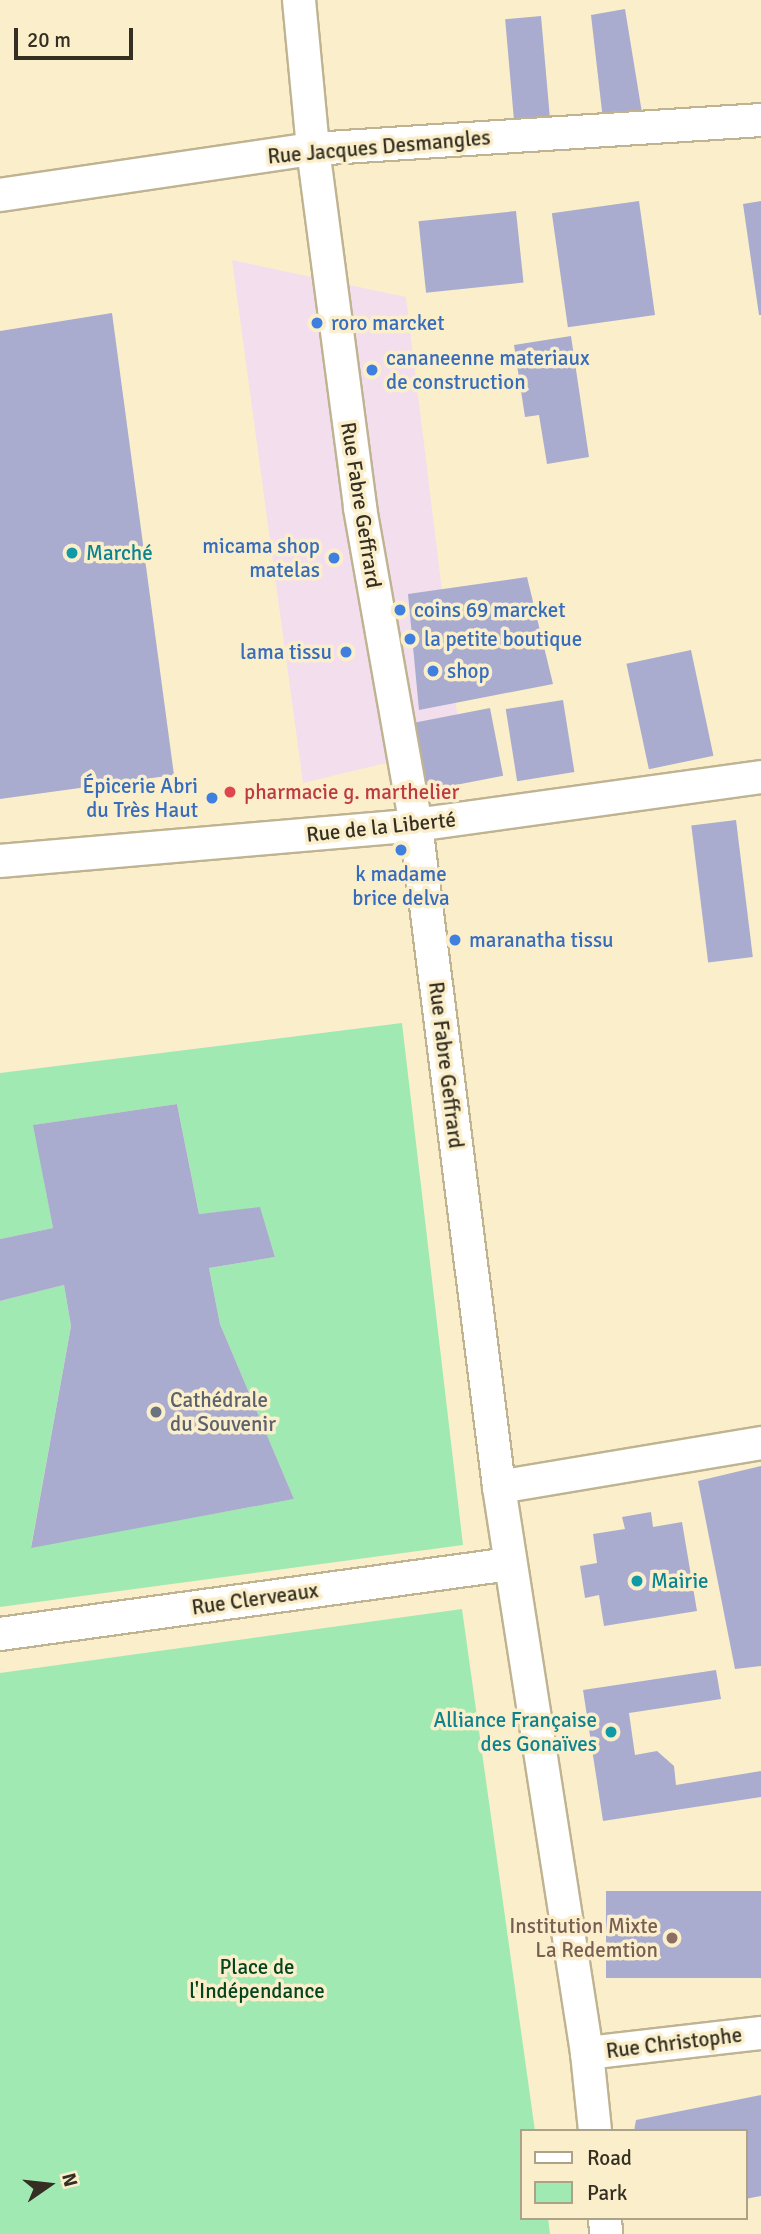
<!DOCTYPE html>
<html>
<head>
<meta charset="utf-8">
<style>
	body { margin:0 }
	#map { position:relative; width:761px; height:2234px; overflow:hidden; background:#fbefcb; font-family:Signika,sans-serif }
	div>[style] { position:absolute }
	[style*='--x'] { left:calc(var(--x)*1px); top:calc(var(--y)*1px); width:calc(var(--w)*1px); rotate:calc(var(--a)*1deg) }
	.commercial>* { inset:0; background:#f3deed }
	.green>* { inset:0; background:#a1e9b2 }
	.building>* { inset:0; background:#a9acce; transform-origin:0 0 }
	.roads { filter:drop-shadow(2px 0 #bfb391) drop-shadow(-2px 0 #bfb391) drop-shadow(0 2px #bfb391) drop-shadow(0 -2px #bfb391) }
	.minor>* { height:32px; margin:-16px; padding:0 16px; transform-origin:16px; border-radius:16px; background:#fff }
	.dots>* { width:19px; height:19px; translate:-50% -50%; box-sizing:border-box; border:4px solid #fbefcb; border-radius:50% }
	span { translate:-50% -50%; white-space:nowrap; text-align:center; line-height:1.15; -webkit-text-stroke:7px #fbefcb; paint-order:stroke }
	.street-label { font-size:21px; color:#342f22 }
	.shop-label { font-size:21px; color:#366cbe }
	.left { translate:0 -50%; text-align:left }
	.right { translate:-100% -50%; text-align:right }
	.culture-label { font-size:21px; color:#0d838f }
	.health-label { font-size:21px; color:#be3a42 }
	.worship-label { font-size:21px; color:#5b616d }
	.education-label { font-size:21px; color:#785e54 }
	.park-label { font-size:21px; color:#03451f }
	.legend { position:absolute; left:520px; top:2129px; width:228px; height:91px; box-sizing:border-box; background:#fbefcb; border:2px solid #aba287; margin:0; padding:9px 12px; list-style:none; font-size:21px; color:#342f22 }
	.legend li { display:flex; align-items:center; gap:14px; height:35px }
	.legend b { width:35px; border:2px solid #aba287 }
	.north { position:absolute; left:14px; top:2150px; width:70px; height:70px; -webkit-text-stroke:5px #fbefcb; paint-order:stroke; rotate:76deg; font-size:19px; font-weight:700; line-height:28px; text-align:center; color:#342f22 }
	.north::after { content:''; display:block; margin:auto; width:24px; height:32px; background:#342f22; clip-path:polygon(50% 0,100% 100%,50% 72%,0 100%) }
	.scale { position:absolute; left:14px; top:28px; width:119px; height:32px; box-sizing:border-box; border:4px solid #342f22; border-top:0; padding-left:9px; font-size:21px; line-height:24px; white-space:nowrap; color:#342f22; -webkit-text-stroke:5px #fbefcb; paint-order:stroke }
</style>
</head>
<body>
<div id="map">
	<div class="commercial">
		<div style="clip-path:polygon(232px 260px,406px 297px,461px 745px,303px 783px)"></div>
	</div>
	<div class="green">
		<div style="clip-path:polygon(402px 1023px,463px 1545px,0 1607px,0 1301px,64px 1285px,71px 1326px,31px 1547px,294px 1499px,220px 1324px,209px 1268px,275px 1257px,260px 1208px,199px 1214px,177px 1104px,34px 1125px,53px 1228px,0 1239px,0 1073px)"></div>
		<div style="clip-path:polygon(462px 1609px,535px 2131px,521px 2131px,521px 2218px,548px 2218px,550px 2234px,0 2234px,0 1673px)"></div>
	</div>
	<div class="building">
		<div style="clip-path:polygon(625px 9px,643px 119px,603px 120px,591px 15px)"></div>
		<div style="left:541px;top:16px;width:107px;height:36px;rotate:85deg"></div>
		<div style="left:639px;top:201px;width:115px;height:88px;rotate:82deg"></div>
		<div style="clip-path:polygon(761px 201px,761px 315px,759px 315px,743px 204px)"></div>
		<div style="left:516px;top:211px;width:72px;height:98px;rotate:84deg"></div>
		<div style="clip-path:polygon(112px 313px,174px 775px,0 799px,0 331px)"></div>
		<div style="clip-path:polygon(571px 336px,589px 457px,547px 464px,539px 415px,525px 417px,514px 345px)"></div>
		<div style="clip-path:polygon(527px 577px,553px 684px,419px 710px,408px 594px)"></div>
		<div style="left:691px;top:650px;width:108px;height:66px;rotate:78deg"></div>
		<div style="left:563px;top:700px;width:73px;height:58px;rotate:81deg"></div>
		<div style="left:490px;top:708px;width:69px;height:80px;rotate:79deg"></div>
		<div style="left:736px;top:820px;width:138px;height:45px;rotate:83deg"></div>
		<div style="clip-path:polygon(177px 1104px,199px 1214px,260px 1207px,275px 1257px,209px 1268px,220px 1324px,294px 1499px,31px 1548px,71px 1326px,64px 1285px,0 1301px,0 1239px,53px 1228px,33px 1125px)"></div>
		<div style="clip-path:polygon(761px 1466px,761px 1666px,735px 1669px,698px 1481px)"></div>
		<div style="clip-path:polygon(651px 1512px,653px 1527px,682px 1522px,697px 1611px,604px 1626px,599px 1595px,585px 1598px,580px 1566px,597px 1563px,593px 1534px,625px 1529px,622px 1517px)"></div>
		<div style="clip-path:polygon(716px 1670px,721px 1699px,629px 1713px,635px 1755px,657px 1751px,674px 1766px,676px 1785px,761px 1771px,761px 1797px,603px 1821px,583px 1690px)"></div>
		<div style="left:761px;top:1891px;width:87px;height:155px;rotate:90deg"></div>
		<div style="clip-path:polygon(761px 2095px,761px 2196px,745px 2199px,745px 2131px,634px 2131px,636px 2120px)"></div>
	</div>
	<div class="roads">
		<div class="minor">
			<div style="--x:299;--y:0;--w:150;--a:84.6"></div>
			<div style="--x:313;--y:149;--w:362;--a:82.5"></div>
			<div style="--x:360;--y:508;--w:322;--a:80"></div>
			<div style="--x:416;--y:825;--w:667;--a:82.85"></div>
			<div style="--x:499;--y:1487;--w:573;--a:81.16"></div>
			<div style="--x:587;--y:2053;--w:78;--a:84.1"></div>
			<div style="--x:0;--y:195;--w:316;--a:-8.4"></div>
			<div style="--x:313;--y:149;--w:449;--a:-3.7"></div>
			<div style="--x:0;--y:861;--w:418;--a:-4.9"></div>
			<div style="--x:416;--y:825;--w:348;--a:-7.9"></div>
			<div style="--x:499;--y:1487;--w:266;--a:-9.5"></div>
			<div style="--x:0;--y:1634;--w:515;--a:-7.82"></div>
			<div style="--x:587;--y:2053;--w:175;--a:-6.6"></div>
			<div style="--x:605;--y:2218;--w:16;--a:86"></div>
		</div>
	</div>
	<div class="dots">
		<div style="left:317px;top:323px;background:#3f7fe0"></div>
		<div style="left:372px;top:370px;background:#3f7fe0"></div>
		<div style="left:72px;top:553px;background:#0f9aa8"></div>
		<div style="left:334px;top:558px;background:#3f7fe0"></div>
		<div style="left:400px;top:610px;background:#3f7fe0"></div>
		<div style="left:410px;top:639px;background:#3f7fe0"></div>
		<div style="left:346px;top:652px;background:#3f7fe0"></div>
		<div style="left:433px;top:671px;background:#3f7fe0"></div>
		<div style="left:230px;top:792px;background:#e0444e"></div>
		<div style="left:212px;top:798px;background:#3f7fe0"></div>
		<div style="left:401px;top:850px;background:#3f7fe0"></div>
		<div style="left:455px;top:940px;background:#3f7fe0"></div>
		<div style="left:156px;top:1412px;background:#6b7280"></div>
		<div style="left:637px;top:1581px;background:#0f9aa8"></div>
		<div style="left:611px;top:1732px;background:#0f9aa8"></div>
		<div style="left:672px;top:1938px;background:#8d6e63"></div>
	</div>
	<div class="street-label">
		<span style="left:379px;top:147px;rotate:-5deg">Rue Jacques Desmangles</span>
		<span style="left:361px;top:505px;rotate:81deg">Rue Fabre Geffrard</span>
		<span style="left:381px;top:827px;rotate:-6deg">Rue de la Liberté</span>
		<span style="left:446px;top:1065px;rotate:83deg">Rue Fabre Geffrard</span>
		<span style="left:255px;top:1599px;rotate:-8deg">Rue Clerveaux</span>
		<span style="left:674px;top:2043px;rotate:-7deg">Rue Christophe</span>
	</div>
	<div class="shop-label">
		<span class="left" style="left:331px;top:323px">roro marcket</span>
		<span class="left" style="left:386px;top:370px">cananeenne materiaux<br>de construction</span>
		<span class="right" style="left:320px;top:558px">micama shop<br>matelas</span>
		<span class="left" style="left:414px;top:610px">coins 69 marcket</span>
		<span class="left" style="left:424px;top:639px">la petite boutique</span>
		<span class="right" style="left:332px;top:652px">lama tissu</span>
		<span class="left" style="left:447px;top:671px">shop</span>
		<span class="right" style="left:198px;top:798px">Épicerie Abri<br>du Très Haut</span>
		<span style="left:401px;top:886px">k madame<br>brice delva</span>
		<span class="left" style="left:469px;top:940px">maranatha tissu</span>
	</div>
	<div class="culture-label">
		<span class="left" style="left:86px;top:553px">Marché</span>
		<span class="left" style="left:651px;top:1581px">Mairie</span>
		<span class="right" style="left:597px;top:1732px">Alliance Française<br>des Gonaïves</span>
	</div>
	<div class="health-label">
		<span class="left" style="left:244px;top:792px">pharmacie g. marthelier</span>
	</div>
	<div class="worship-label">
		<span class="left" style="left:170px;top:1412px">Cathédrale<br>du Souvenir</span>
	</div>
	<div class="education-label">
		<span class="right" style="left:658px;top:1938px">Institution Mixte<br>La Redemtion</span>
	</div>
	<div class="park-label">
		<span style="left:257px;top:1979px">Place de<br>l'Indépendance</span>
	</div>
	<ul class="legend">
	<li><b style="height:9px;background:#fff"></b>Road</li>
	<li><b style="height:19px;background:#a1e9b2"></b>Park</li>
	</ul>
	<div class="north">N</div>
	<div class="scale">20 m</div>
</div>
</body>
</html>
